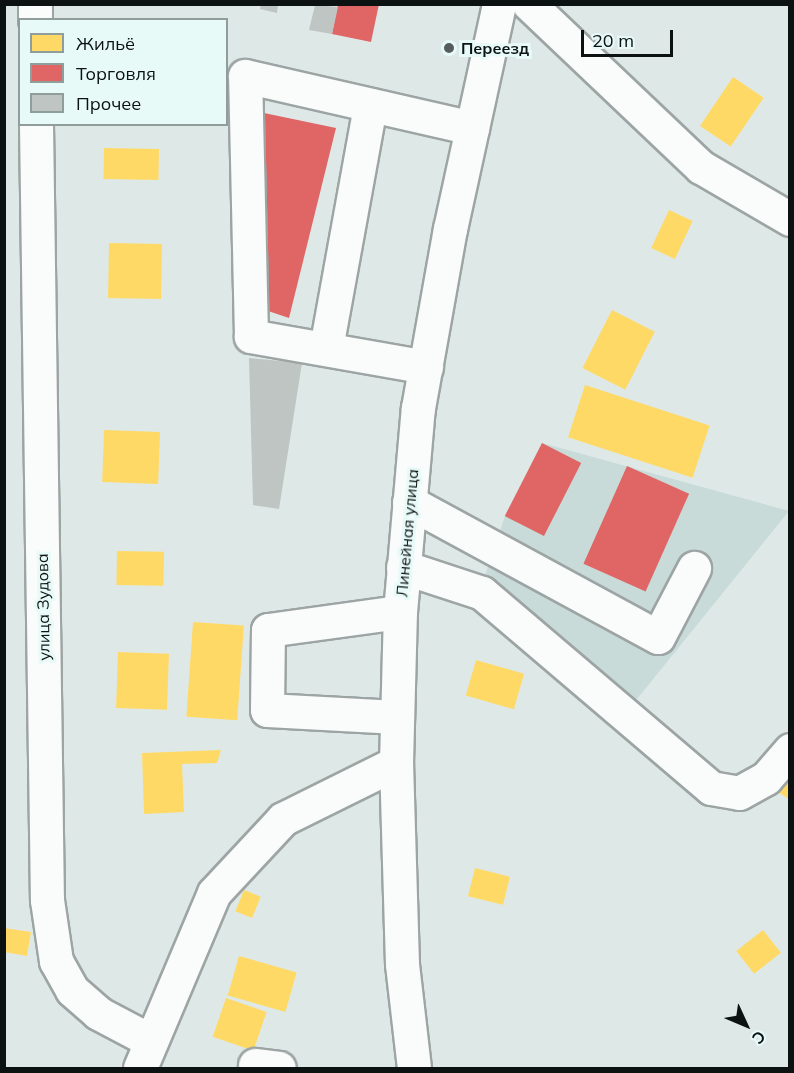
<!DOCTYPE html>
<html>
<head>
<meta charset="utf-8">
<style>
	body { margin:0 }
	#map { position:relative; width:794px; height:1073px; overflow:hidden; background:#dee9e7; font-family:Mulish,sans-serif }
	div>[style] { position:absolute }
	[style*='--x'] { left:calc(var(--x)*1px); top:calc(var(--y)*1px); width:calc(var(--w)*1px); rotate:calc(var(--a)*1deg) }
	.built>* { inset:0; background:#c8dbd8 }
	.homes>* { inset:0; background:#ffd966; transform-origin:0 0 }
	.shops>* { inset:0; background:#e06666; transform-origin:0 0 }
	.building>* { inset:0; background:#bec5c3 }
	.roads { filter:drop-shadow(2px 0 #9da5a4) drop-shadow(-2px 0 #9da5a4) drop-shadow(0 2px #9da5a4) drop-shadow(0 -2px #9da5a4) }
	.minor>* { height:33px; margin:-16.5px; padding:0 16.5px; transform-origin:16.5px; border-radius:16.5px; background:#fafcfb }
	.dots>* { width:16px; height:16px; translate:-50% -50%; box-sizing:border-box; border:3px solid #e7faf7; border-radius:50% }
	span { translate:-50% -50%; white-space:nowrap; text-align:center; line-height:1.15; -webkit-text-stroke:6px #e7faf7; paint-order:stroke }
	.poi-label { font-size:16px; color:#0c1211; font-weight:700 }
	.left { translate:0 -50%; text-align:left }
	.street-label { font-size:16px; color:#0c1211 }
	.frame { position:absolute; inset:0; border:6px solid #0c1211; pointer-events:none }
	.legend { position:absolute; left:18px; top:18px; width:210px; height:108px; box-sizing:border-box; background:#e7faf7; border:2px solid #8f9d9b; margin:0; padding:8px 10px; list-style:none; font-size:18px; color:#0c1211 }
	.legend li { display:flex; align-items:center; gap:12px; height:30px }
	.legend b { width:30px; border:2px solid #8f9d9b }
	.north { position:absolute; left:716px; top:995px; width:60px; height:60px; -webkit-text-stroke:4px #e7faf7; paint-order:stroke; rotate:134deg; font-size:16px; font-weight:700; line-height:24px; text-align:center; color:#0c1211 }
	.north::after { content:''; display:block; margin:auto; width:21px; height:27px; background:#0c1211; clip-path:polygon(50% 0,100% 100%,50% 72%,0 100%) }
	.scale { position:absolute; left:581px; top:30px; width:92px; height:27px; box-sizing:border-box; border:3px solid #0c1211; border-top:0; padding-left:8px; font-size:18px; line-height:21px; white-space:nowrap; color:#0c1211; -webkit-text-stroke:4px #e7faf7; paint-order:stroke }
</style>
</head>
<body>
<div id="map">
	<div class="built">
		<div style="clip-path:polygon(542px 443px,789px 511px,633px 704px,484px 579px,505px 516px)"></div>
	</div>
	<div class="homes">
		<div style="left:733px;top:77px;width:37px;height:59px;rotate:34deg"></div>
		<div style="left:104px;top:148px;width:55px;height:31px;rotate:1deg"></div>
		<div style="left:669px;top:210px;width:26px;height:42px;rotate:25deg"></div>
		<div style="left:109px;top:243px;width:53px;height:55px;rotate:1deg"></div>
		<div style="left:612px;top:310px;width:48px;height:65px;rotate:27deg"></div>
		<div style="left:585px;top:385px;width:131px;height:55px;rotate:18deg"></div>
		<div style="left:104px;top:430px;width:56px;height:52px;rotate:2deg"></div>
		<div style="left:117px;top:551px;width:47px;height:34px;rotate:1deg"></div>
		<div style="left:193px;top:622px;width:51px;height:95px;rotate:4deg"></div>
		<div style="left:118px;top:652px;width:51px;height:56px;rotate:2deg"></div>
		<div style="left:476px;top:660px;width:50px;height:37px;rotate:16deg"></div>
		<div style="clip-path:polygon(221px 750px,217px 763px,182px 764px,184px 812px,144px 814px,142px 753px)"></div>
		<div style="clip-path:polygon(790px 775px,790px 800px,777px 791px)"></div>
		<div style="left:475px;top:868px;width:36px;height:29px;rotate:14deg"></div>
		<div style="left:244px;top:890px;width:18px;height:23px;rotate:22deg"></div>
		<div style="clip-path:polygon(4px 928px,31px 932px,27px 956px,4px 952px)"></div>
		<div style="left:763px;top:930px;width:29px;height:34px;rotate:52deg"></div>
		<div style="left:239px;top:956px;width:60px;height:41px;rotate:16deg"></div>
		<div style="left:226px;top:998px;width:43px;height:41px;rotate:19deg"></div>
	</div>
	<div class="shops">
		<div style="clip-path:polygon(338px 4px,379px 4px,371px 42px,332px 34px)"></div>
		<div style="clip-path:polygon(264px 113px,336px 128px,289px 318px,265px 310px)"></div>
		<div style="left:542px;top:443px;width:44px;height:82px;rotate:27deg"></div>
		<div style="left:627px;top:466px;width:68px;height:107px;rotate:24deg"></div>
	</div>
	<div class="building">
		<div style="clip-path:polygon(261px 4px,278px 4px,277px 13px,260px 9px)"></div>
		<div style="clip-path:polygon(315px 5px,338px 7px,332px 34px,309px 30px)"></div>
		<div style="clip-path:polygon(249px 358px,302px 363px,279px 509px,253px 505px)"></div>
	</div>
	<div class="roads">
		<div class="minor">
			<div style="--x:35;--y:4;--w:16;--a:90"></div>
			<div style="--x:529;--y:4;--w:237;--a:43.5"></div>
			<div style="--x:701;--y:167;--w:103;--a:30.3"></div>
			<div style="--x:36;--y:124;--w:776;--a:89.19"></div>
			<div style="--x:47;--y:900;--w:62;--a:81.6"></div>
			<div style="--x:56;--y:961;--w:33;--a:61"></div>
			<div style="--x:72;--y:990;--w:35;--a:41"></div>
			<div style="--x:98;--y:1013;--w:60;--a:27.8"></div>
			<div style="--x:326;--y:348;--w:247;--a:-79.7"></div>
			<div style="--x:426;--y:367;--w:178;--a:-170"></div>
			<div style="--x:251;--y:336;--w:260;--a:-91.3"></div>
			<div style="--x:245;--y:76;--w:233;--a:12.9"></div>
			<div style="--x:409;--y:502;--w:283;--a:28.5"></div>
			<div style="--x:658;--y:637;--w:78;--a:-62.4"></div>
			<div style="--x:403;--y:567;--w:83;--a:18.2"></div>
			<div style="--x:482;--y:593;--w:301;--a:40.4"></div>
			<div style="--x:711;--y:788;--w:28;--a:10"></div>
			<div style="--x:739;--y:793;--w:31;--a:-29"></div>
			<div style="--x:766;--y:778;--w:37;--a:-49"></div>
			<div style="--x:397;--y:717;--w:130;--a:-176.9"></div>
			<div style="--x:267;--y:710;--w:80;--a:-89.3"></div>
			<div style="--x:268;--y:630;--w:133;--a:-7.8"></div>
			<div style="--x:255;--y:1065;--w:24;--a:7"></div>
			<div style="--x:140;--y:1068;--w:190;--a:-67.1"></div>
			<div style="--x:214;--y:893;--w:101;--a:-47"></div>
			<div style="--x:283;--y:819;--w:126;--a:-26.4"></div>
			<div style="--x:414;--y:1068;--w:105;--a:-96.6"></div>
			<div style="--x:402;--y:964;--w:201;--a:-91.7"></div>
			<div style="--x:396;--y:763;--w:151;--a:-88.5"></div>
			<div style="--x:400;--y:612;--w:205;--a:-85"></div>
			<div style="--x:418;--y:408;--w:182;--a:-79.9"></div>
			<div style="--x:450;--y:229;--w:230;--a:-77.7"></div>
		</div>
	</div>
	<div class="dots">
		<div style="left:449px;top:48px;background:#565d5c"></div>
	</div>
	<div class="poi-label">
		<span class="left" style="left:461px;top:48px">Переезд</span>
	</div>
	<div class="street-label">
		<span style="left:407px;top:533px;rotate:-85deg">Линейная улица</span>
		<span style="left:43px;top:607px;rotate:-91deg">улица Зудова</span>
	</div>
	<div class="frame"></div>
	<ul class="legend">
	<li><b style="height:16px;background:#ffd966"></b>Жильё</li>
	<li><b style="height:16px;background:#e06666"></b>Торговля</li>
	<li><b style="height:16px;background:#bec5c3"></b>Прочее</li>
	</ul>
	<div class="north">С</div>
	<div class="scale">20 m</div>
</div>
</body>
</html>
